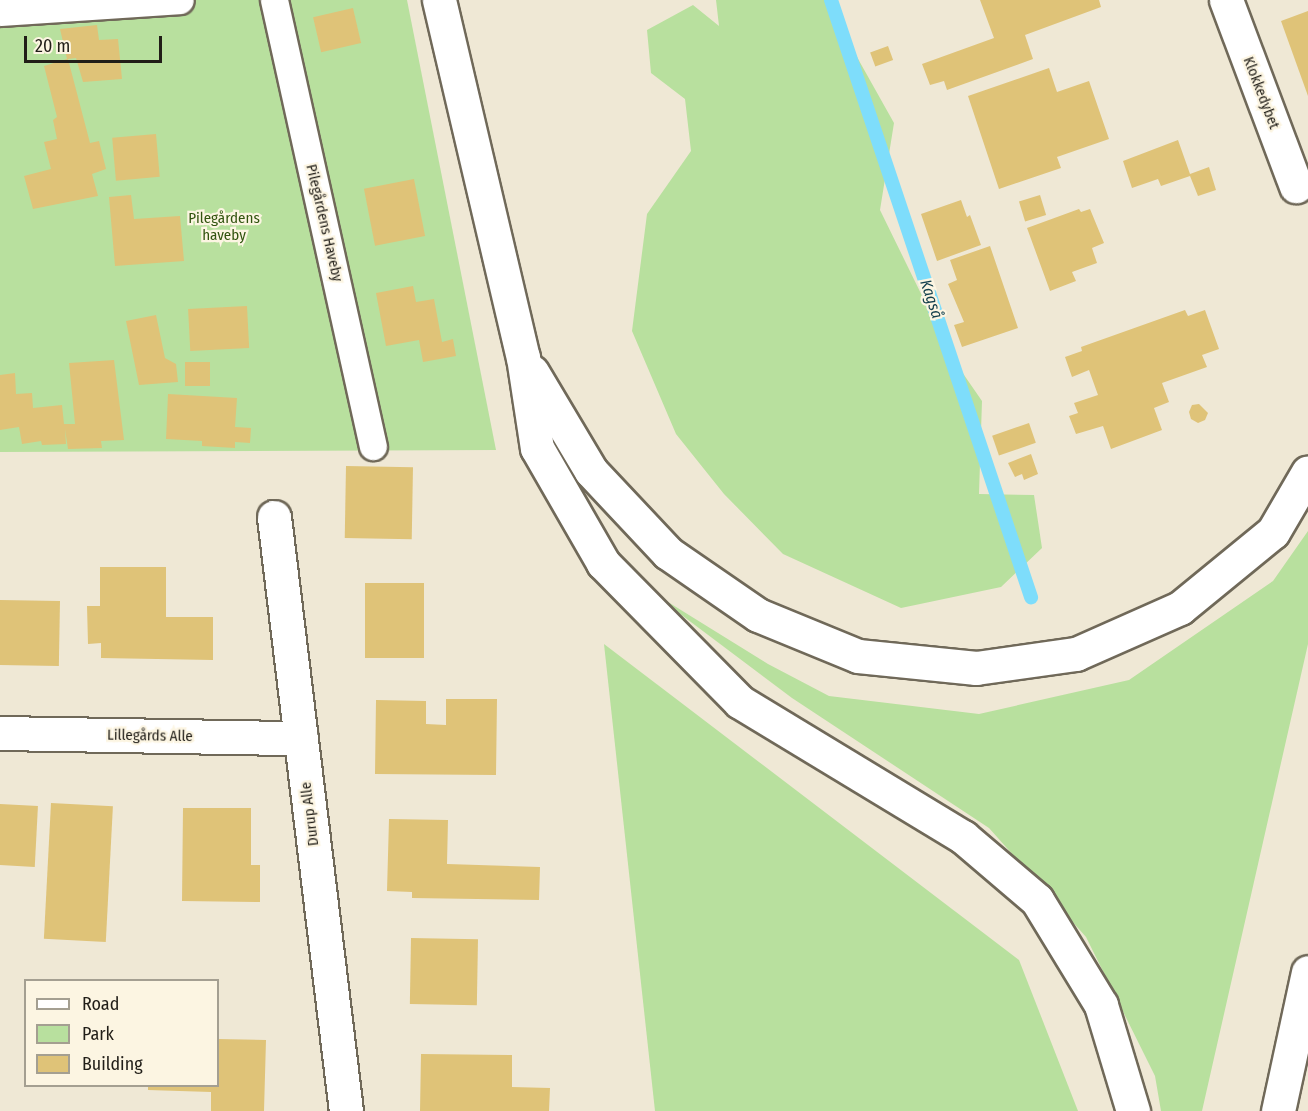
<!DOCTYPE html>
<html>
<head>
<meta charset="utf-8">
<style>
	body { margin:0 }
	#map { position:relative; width:1308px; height:1111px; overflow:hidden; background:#efe8d5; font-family:"Fira Sans Condensed",sans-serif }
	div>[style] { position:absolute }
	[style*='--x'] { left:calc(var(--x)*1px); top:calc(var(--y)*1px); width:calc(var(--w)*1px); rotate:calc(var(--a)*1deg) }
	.green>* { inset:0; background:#b8e09e }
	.stream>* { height:14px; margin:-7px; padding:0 7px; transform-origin:7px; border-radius:7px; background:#7eddfb }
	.building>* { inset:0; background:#dfc378; transform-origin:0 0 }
	.roads { filter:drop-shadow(2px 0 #706959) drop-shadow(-2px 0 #706959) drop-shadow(0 2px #706959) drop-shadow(0 -2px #706959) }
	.lane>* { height:27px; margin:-13.5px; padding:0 13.5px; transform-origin:13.5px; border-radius:13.5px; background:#fff }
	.street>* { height:33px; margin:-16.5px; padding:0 16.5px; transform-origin:16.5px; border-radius:16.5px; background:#fff }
	.highway>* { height:33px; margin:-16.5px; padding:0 16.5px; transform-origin:16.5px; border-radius:16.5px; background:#fff }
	span { translate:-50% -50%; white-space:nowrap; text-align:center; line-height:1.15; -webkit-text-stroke:4.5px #fcf5e2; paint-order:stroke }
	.street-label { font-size:15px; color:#211e18 }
	.park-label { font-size:15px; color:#31540f }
	.water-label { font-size:16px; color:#15404d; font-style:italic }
	.legend { position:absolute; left:24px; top:979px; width:195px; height:108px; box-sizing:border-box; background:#fcf5e2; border:2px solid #a49f91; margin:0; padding:8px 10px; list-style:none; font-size:18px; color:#211e18 }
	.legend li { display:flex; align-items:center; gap:12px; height:30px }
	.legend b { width:30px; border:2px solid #a49f91 }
	.scale { position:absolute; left:24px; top:36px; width:138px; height:27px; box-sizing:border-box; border:3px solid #211e18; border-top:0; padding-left:8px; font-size:18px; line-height:21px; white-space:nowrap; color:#211e18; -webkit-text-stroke:4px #fcf5e2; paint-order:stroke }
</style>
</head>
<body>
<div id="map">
	<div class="green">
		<div style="clip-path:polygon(0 0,407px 0,496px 450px,0 452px)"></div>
		<div style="clip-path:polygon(716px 0,825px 0,894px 123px,880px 210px,953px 359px,982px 401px,979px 494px,1034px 495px,1042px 548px,1001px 587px,901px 608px,783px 554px,724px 494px,676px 434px,632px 331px,647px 214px,691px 151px,685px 99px,651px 73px,647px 30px,693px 5px,719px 26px)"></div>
		<div style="clip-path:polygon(1308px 531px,1308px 644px,1202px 1111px,1161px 1111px,1155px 1076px,1086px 937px,989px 828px,792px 698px,647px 589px,768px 664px,829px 696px,979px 714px,1129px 680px,1273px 581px)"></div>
		<div style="clip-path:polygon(604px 644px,1019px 960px,1078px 1111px,655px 1111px)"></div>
	</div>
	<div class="stream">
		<div style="--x:831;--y:0;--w:630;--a:71.48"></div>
	</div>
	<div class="building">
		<div style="clip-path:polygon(980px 0,1099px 0,1101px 7px,1025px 35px,1033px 59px,947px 90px,944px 81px,930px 85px,922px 64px,994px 38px)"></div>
		<div style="left:353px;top:8px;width:36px;height:41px;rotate:77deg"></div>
		<div style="clip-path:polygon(1308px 11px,1308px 96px,1281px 21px)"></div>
		<div style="clip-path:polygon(97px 25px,99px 40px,118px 39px,122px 79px,83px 82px,76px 58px,68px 59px,90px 143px,99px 141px,106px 169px,92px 174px,98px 196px,33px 209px,24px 176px,51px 169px,44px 142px,57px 139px,53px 120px,57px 117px,44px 66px,67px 59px,60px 29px)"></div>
		<div style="left:888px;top:46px;width:15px;height:19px;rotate:70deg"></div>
		<div style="clip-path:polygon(1049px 68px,1057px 92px,1089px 81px,1109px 139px,1057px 157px,1061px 168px,999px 189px,968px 96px)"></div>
		<div style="left:156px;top:134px;width:43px;height:44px;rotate:85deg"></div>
		<div style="clip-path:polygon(1178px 140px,1190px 174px,1209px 167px,1216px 190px,1198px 196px,1190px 176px,1161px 186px,1158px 179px,1132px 188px,1123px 161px)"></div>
		<div style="left:414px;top:179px;width:58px;height:51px;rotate:79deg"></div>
		<div style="clip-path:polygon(131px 195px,134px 219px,180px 216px,184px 261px,115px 266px,109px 197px)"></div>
		<div style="left:1040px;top:195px;width:21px;height:22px;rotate:73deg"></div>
		<div style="clip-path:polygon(961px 200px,967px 217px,970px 215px,981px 245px,937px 261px,921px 214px)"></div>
		<div style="clip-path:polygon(1079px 209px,1081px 212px,1090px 209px,1104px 243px,1092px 248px,1097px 263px,1072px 272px,1076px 281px,1050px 291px,1027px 228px)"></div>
		<div style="clip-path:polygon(990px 246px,1018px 328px,962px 347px,954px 325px,964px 322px,948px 284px,957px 280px,950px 260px)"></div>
		<div style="clip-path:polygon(413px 286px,416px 302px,434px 299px,442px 342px,453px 339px,456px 356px,423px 362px,419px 340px,386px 346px,376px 293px)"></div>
		<div style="left:247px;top:306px;width:42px;height:59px;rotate:87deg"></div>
		<div style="clip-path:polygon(1185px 310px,1188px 316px,1205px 310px,1219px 349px,1202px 355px,1207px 367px,1162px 383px,1169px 402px,1154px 408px,1162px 430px,1111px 449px,1103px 426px,1076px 434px,1069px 416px,1078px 413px,1074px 403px,1098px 395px,1089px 370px,1072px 377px,1065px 357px,1082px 351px,1081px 347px)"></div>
		<div style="clip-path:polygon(156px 315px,165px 358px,176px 364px,178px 382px,139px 385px,126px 321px)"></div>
		<div style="clip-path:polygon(114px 360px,124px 440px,101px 441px,102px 448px,68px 449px,65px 429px,66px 444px,42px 445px,41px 441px,22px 444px,19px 427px,0 430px,0 375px,15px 373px,16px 394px,32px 393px,33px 408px,62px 405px,64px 424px,75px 424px,69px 363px)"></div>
		<div style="left:185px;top:362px;width:25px;height:24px"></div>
		<div style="clip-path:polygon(168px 394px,237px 398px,235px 427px,251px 428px,250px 443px,235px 442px,235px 448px,202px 446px,202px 441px,166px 439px)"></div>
		<div style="clip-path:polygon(1199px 404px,1208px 413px,1205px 420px,1198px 423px,1191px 419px,1189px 412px,1192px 405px)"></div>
		<div style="left:1029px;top:423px;width:21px;height:39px;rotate:71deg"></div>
		<div style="clip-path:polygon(1031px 454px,1038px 474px,1024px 480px,1022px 474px,1015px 477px,1008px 463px)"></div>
		<div style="left:346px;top:466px;width:67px;height:72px;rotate:1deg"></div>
		<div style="clip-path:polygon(100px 567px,166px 567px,166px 617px,213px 617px,213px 660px,101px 658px,101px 643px,88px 644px,87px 606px,100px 606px)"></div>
		<div style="left:365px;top:583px;width:59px;height:75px"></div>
		<div style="left:0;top:600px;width:60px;height:65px;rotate:1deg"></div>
		<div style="clip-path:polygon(446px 699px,497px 699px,496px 775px,375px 774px,376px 700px,426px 701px,426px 724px,446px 725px)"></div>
		<div style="left:51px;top:803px;width:62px;height:136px;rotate:3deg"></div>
		<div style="left:0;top:804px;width:38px;height:61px;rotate:3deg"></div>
		<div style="clip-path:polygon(183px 808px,251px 808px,251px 865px,260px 865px,260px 902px,182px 901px)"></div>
		<div style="clip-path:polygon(389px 819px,448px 820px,447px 864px,540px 867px,539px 900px,412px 898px,412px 892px,387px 891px)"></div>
		<div style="left:411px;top:938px;width:67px;height:66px;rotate:1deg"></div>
		<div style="clip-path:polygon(218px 1039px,266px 1040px,264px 1111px,211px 1111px,211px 1092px,148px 1090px,148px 1086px,218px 1086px)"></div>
		<div style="clip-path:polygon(421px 1054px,512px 1055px,512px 1087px,550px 1088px,549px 1111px,420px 1111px)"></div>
	</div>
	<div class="roads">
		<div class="lane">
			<div style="--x:274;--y:0;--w:457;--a:77.5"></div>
			<div style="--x:0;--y:12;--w:180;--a:-3.8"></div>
		</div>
		<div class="street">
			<div style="--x:1226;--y:0;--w:199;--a:69.4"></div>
			<div style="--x:274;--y:517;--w:598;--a:83.09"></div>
			<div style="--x:0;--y:733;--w:301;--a:1"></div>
		</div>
		<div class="highway">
			<div style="--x:439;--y:0;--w:367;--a:76.8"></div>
			<div style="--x:523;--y:357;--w:92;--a:81.3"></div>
			<div style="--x:537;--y:448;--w:133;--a:60.1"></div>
			<div style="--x:603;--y:563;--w:195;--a:45.4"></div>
			<div style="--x:740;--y:702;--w:261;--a:31.2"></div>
			<div style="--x:963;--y:837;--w:97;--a:40.4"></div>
			<div style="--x:1037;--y:900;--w:123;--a:58.6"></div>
			<div style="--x:1101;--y:1005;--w:111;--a:73.2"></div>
			<div style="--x:532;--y:372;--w:115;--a:59.2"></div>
			<div style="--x:591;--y:471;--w:112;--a:46.8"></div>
			<div style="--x:668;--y:553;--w:109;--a:34.6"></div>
			<div style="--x:758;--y:615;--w:108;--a:22.3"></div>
			<div style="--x:858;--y:656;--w:119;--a:5.8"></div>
			<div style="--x:976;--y:668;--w:101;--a:-8"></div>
			<div style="--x:1076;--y:654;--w:114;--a:-23.9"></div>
			<div style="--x:1180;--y:608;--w:120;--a:-39.3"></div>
			<div style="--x:1273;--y:532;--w:69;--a:-59.7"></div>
			<div style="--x:1278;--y:1111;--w:142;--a:-77.8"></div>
		</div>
	</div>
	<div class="street-label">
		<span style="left:1261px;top:93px;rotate:69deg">Klokkedybet</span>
		<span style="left:324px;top:223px;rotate:77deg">Pilegårdens Haveby</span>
		<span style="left:150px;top:736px;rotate:1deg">Lillegårds Alle</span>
		<span style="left:310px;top:814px;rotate:-97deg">Durup Alle</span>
	</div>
	<div class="park-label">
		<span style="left:224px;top:227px">Pilegårdens<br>haveby</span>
	</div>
	<div class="water-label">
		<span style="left:931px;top:299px;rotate:71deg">Kagså</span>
	</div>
	<ul class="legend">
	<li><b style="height:8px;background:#fff"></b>Road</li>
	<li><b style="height:16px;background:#b8e09e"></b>Park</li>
	<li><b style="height:16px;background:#dfc378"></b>Building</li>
	</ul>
	<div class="scale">20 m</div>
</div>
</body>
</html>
